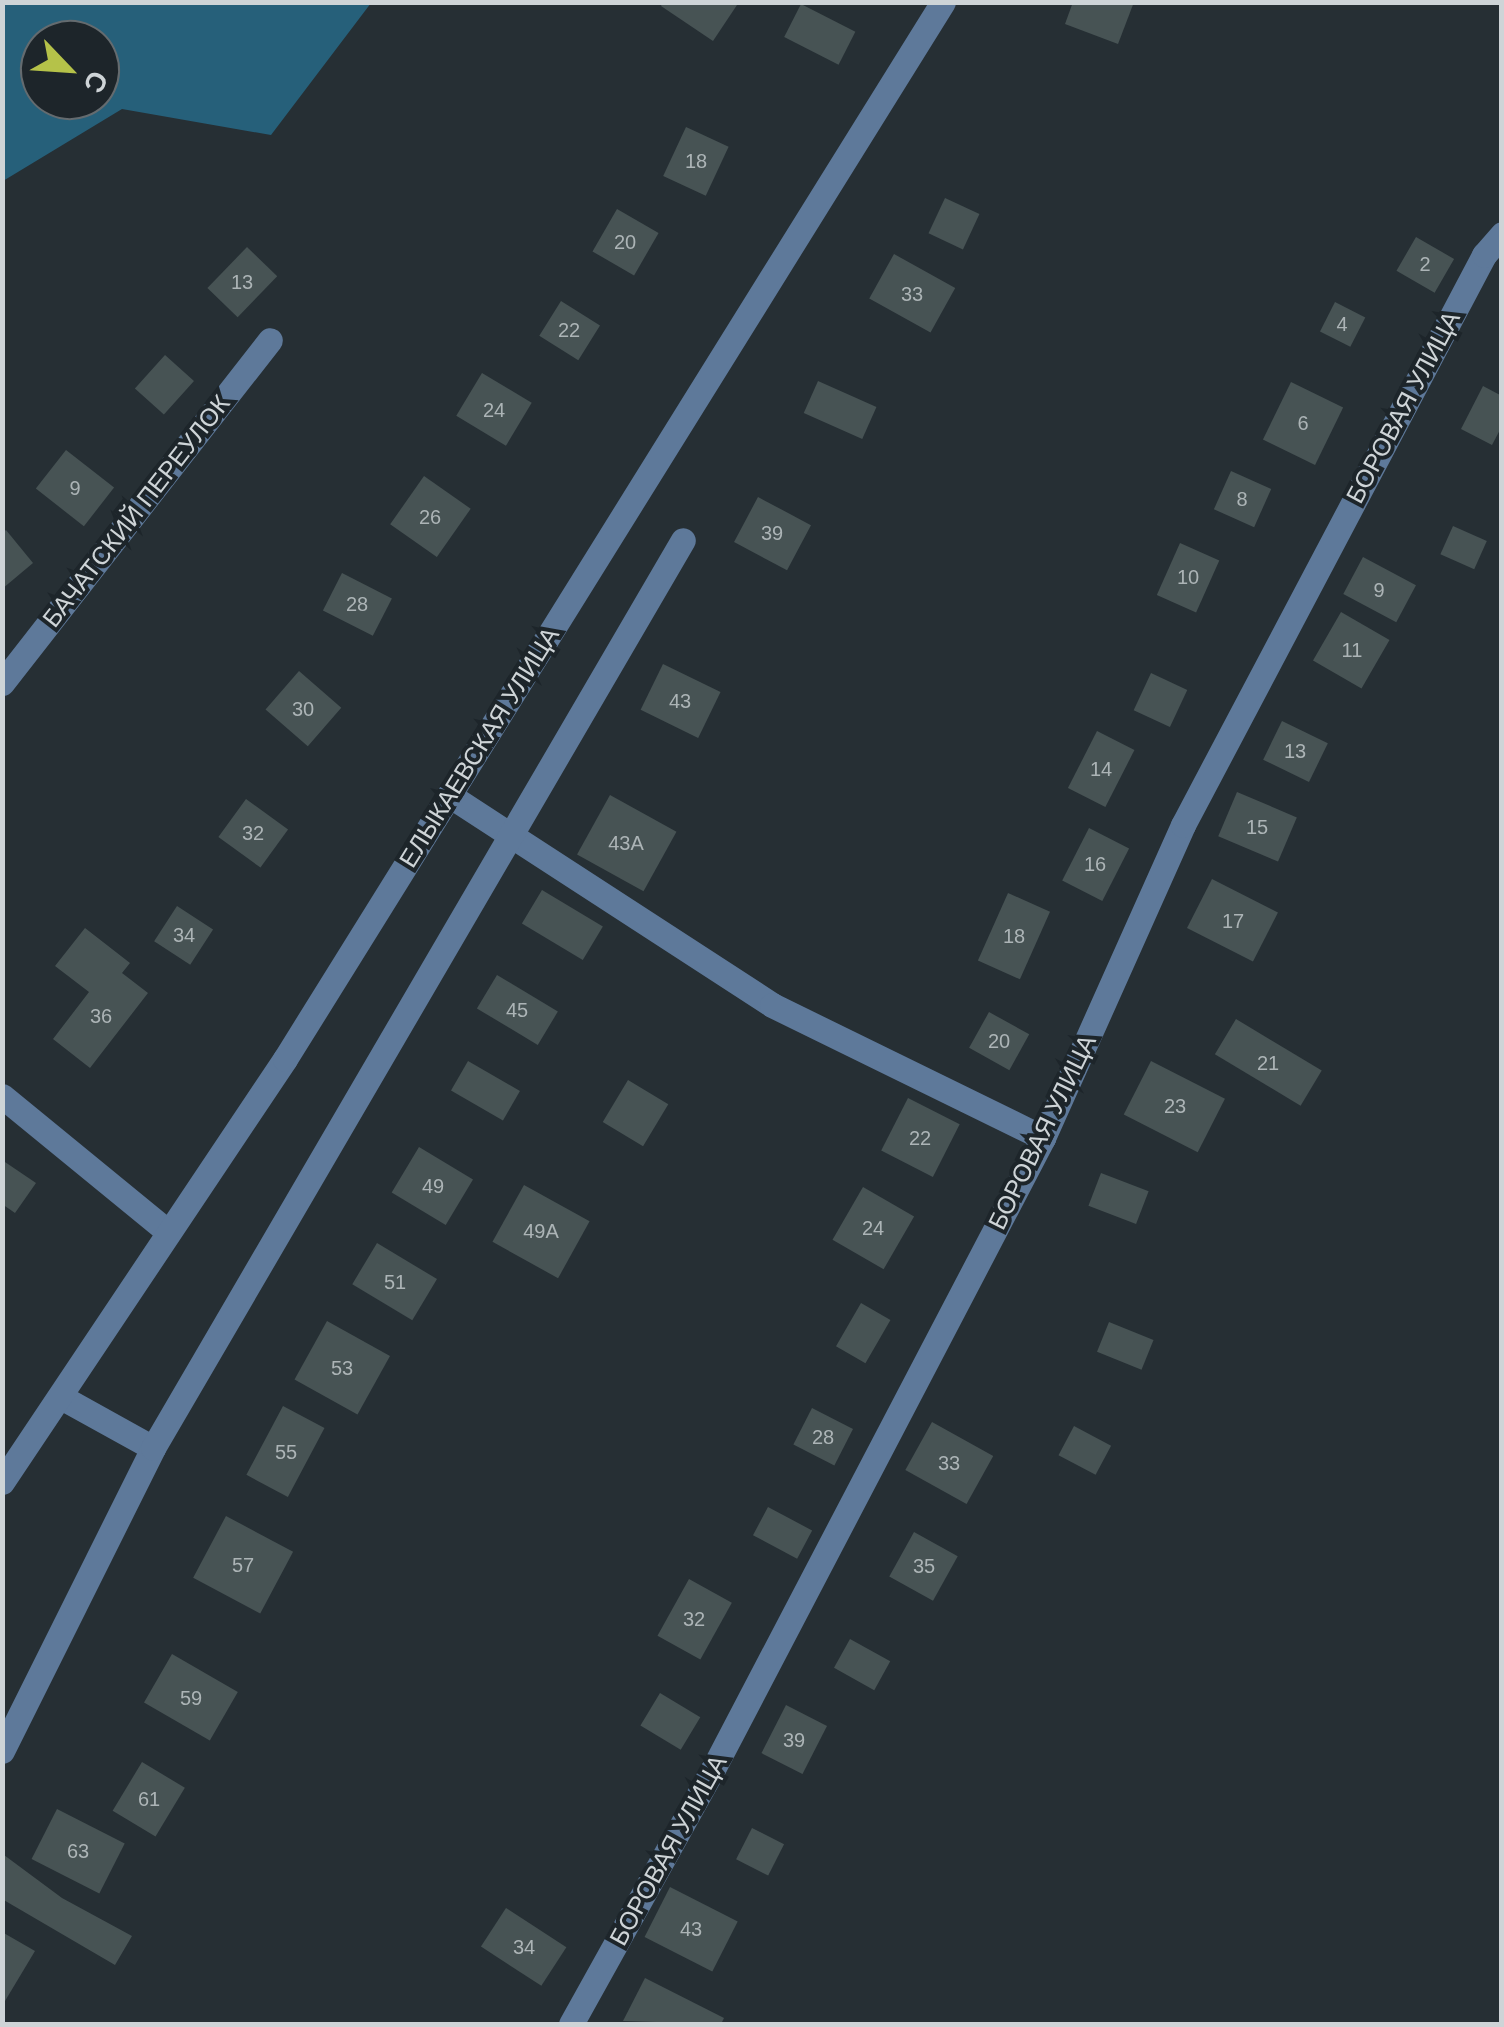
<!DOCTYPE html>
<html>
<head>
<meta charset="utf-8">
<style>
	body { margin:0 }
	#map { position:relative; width:1504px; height:2027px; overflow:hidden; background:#262f34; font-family:Helvetica,sans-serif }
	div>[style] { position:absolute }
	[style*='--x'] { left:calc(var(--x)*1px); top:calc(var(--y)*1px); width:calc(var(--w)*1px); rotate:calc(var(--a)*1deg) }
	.forest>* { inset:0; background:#26607a }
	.building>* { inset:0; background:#475354; transform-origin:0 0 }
	.minor>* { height:25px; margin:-12.5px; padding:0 12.5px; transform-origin:12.5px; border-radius:12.5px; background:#5e799a }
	span { translate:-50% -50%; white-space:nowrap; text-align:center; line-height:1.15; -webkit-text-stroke:8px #1d252a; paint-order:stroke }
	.number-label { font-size:20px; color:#acb4b6 }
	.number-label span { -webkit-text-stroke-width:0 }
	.street-label { font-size:25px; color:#ced4d7 }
	.frame { position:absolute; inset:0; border:5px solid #ced4d7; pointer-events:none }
	.north { position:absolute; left:20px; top:20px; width:100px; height:100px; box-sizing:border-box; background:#1d252a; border:2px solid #646b6f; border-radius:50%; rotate:115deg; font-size:28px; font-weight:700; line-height:40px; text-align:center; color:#ced4d7 }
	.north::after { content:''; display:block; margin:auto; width:35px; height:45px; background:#b5c249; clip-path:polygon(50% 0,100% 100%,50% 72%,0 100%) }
</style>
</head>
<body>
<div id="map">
	<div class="forest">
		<div style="clip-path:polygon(evenodd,3px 2px,371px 2px,371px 3px,271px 135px,122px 109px,3px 181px,3px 2px,40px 40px,100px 40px,100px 100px,40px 100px,40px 40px)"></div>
	</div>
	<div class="building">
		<div style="clip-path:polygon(663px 2px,739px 2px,713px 41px,661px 6px)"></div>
		<div style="clip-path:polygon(1073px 2px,1134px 2px,1118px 44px,1065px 24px)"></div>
		<div style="left:801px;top:4px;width:61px;height:37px;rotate:27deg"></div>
		<div style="left:686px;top:127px;width:47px;height:54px;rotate:25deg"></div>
		<div style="left:945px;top:198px;width:38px;height:39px;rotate:25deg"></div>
		<div style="left:617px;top:209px;width:48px;height:49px;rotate:30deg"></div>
		<div style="left:1416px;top:237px;width:44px;height:39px;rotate:30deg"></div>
		<div style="left:247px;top:247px;width:42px;height:57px;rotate:44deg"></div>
		<div style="left:894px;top:254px;width:70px;height:51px;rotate:29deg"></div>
		<div style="left:561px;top:301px;width:46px;height:41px;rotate:32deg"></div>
		<div style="left:1335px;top:302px;width:34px;height:33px;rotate:27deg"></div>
		<div style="left:165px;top:355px;width:39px;height:45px;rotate:42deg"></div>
		<div style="left:482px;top:373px;width:58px;height:50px;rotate:31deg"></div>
		<div style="left:818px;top:381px;width:64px;height:35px;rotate:24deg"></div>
		<div style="left:1291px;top:382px;width:58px;height:64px;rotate:26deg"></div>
		<div style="clip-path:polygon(1483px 386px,1502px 396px,1502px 426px,1492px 445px,1461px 429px)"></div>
		<div style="left:66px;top:450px;width:61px;height:49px;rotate:38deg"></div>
		<div style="left:1231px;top:471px;width:44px;height:42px;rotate:24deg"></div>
		<div style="left:424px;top:476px;width:57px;height:59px;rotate:35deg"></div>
		<div style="left:758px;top:497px;width:60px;height:51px;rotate:28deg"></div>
		<div style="left:1453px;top:526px;width:37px;height:31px;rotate:24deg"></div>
		<div style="clip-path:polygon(6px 530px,33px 563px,2px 589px,2px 533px)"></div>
		<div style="left:1180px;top:543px;width:43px;height:57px;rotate:24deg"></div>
		<div style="left:1363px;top:557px;width:60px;height:42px;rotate:28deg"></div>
		<div style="left:342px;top:573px;width:56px;height:42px;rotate:27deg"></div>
		<div style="left:1341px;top:612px;width:56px;height:56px;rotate:30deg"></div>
		<div style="left:663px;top:664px;width:64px;height:51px;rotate:26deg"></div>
		<div style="left:299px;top:671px;width:56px;height:51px;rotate:41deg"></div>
		<div style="left:1151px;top:673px;width:40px;height:41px;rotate:25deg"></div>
		<div style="left:1282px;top:721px;width:51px;height:43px;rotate:26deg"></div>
		<div style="left:1097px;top:731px;width:42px;height:64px;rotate:27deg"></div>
		<div style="left:1237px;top:792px;width:65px;height:48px;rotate:23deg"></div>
		<div style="left:610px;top:795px;width:76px;height:68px;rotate:29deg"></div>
		<div style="left:246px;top:799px;width:52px;height:47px;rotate:36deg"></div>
		<div style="left:1089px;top:828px;width:45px;height:59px;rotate:27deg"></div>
		<div style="left:1212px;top:879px;width:74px;height:55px;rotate:27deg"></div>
		<div style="left:542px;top:890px;width:71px;height:39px;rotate:31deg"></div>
		<div style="left:1008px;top:893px;width:46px;height:74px;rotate:24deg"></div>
		<div style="left:177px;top:906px;width:43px;height:42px;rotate:33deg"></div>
		<div style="clip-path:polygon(85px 928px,130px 963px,122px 973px,148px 993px,90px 1068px,53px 1039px,89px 992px,55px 966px)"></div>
		<div style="left:497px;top:975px;width:71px;height:39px;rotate:31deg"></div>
		<div style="left:989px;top:1012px;width:46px;height:41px;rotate:29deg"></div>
		<div style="left:1236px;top:1019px;width:100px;height:41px;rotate:31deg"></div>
		<div style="left:468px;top:1061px;width:60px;height:34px;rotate:30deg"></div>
		<div style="left:1151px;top:1061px;width:83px;height:60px;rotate:27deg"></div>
		<div style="left:628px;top:1080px;width:47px;height:49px;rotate:31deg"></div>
		<div style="left:908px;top:1098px;width:58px;height:59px;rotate:27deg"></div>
		<div style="left:419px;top:1147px;width:63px;height:53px;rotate:31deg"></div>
		<div style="clip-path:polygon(2px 1160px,36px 1183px,15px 1213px,2px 1204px)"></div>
		<div style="left:1101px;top:1173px;width:51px;height:35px;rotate:21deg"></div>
		<div style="left:524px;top:1185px;width:75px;height:65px;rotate:29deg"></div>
		<div style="left:863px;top:1187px;width:59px;height:61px;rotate:30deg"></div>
		<div style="left:377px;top:1243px;width:70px;height:48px;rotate:31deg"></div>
		<div style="left:861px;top:1303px;width:34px;height:50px;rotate:30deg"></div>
		<div style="left:327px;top:1321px;width:72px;height:67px;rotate:29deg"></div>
		<div style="left:1109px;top:1322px;width:48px;height:32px;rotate:22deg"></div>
		<div style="left:283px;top:1406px;width:47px;height:78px;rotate:28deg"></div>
		<div style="left:812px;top:1408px;width:46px;height:41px;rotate:27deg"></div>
		<div style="left:932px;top:1422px;width:70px;height:55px;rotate:29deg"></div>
		<div style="left:1074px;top:1426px;width:42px;height:33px;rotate:28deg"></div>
		<div style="left:768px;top:1507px;width:50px;height:32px;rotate:28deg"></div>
		<div style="left:226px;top:1516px;width:76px;height:70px;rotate:28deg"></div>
		<div style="left:914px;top:1532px;width:50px;height:51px;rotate:29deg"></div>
		<div style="left:689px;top:1579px;width:49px;height:65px;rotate:29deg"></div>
		<div style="left:850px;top:1639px;width:46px;height:33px;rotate:29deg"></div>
		<div style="left:172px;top:1654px;width:76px;height:56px;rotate:30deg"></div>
		<div style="left:660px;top:1693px;width:47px;height:38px;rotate:31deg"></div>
		<div style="left:786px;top:1705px;width:46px;height:54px;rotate:27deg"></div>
		<div style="left:142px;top:1762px;width:50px;height:57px;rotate:31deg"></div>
		<div style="left:57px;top:1809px;width:76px;height:56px;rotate:27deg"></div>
		<div style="left:752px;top:1828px;width:36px;height:35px;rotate:27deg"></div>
		<div style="clip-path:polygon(4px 1855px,62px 1898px,132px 1936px,115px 1965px,2px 1899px)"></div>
		<div style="left:670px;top:1887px;width:76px;height:56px;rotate:27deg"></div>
		<div style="left:506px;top:1908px;width:72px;height:46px;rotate:33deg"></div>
		<div style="clip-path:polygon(2px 1932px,35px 1951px,2px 2006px)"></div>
		<div style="clip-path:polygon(645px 1978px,724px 2018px,721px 2024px,623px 2021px)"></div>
	</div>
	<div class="minor">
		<div style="--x:2;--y:683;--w:435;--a:-52"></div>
		<div style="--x:449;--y:795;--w:385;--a:33"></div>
		<div style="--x:772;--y:1005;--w:302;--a:26.1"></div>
		<div style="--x:2;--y:1096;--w:215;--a:39.3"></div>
		<div style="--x:61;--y:1397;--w:105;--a:29"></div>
		<div style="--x:2;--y:1482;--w:509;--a:-56.22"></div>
		<div style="--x:285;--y:1059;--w:1245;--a:-58.1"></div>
		<div style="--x:2;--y:1751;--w:339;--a:-63.5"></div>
		<div style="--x:153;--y:1448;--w:1051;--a:-59.73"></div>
		<div style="--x:571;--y:2024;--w:290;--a:-60.9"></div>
		<div style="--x:712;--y:1771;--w:714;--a:-62.39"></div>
		<div style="--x:1043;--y:1138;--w:343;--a:-65.9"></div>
		<div style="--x:1183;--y:825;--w:645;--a:-62.16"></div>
		<div style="--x:1484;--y:255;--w:28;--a:-49"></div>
	</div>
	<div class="number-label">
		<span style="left:696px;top:161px">18</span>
		<span style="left:625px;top:242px">20</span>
		<span style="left:1425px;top:264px">2</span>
		<span style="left:242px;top:282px">13</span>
		<span style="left:912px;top:294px">33</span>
		<span style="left:1342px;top:324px">4</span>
		<span style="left:569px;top:330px">22</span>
		<span style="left:494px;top:410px">24</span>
		<span style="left:1303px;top:423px">6</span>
		<span style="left:75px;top:488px">9</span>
		<span style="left:1242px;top:499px">8</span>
		<span style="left:430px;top:517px">26</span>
		<span style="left:772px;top:533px">39</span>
		<span style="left:1188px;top:577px">10</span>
		<span style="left:1379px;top:590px">9</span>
		<span style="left:357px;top:604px">28</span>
		<span style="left:1352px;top:650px">11</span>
		<span style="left:680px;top:701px">43</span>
		<span style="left:303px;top:709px">30</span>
		<span style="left:1295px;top:751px">13</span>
		<span style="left:1101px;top:769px">14</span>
		<span style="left:1257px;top:827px">15</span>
		<span style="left:253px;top:833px">32</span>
		<span style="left:626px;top:843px">43А</span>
		<span style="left:1095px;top:864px">16</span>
		<span style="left:1233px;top:921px">17</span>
		<span style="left:184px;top:935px">34</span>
		<span style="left:1014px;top:936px">18</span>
		<span style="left:517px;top:1010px">45</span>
		<span style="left:101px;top:1016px">36</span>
		<span style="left:999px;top:1041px">20</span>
		<span style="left:1268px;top:1063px">21</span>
		<span style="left:1175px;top:1106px">23</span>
		<span style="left:920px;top:1138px">22</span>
		<span style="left:433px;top:1186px">49</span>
		<span style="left:873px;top:1228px">24</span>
		<span style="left:541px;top:1231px">49А</span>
		<span style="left:395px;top:1282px">51</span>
		<span style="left:342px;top:1368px">53</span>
		<span style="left:823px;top:1437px">28</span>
		<span style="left:286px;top:1452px">55</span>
		<span style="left:949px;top:1463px">33</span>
		<span style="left:243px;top:1565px">57</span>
		<span style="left:924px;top:1566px">35</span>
		<span style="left:694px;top:1619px">32</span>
		<span style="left:191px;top:1698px">59</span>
		<span style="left:794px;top:1740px">39</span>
		<span style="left:149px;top:1799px">61</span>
		<span style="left:78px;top:1851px">63</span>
		<span style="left:691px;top:1929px">43</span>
		<span style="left:524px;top:1947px">34</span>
	</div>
	<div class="street-label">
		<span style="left:1403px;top:407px;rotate:-62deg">БОРОВАЯ УЛИЦА</span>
		<span style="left:136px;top:511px;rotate:-52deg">БАЧАТСКИЙ ПЕРЕУЛОК</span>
		<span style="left:479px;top:747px;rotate:-58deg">ЕЛЫКАЕВСКАЯ УЛИЦА</span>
		<span style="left:1042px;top:1132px;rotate:-64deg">БОРОВАЯ УЛИЦА</span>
		<span style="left:668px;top:1850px;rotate:-61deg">БОРОВАЯ УЛИЦА</span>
	</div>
	<div class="frame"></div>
	<div class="north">С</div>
</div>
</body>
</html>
